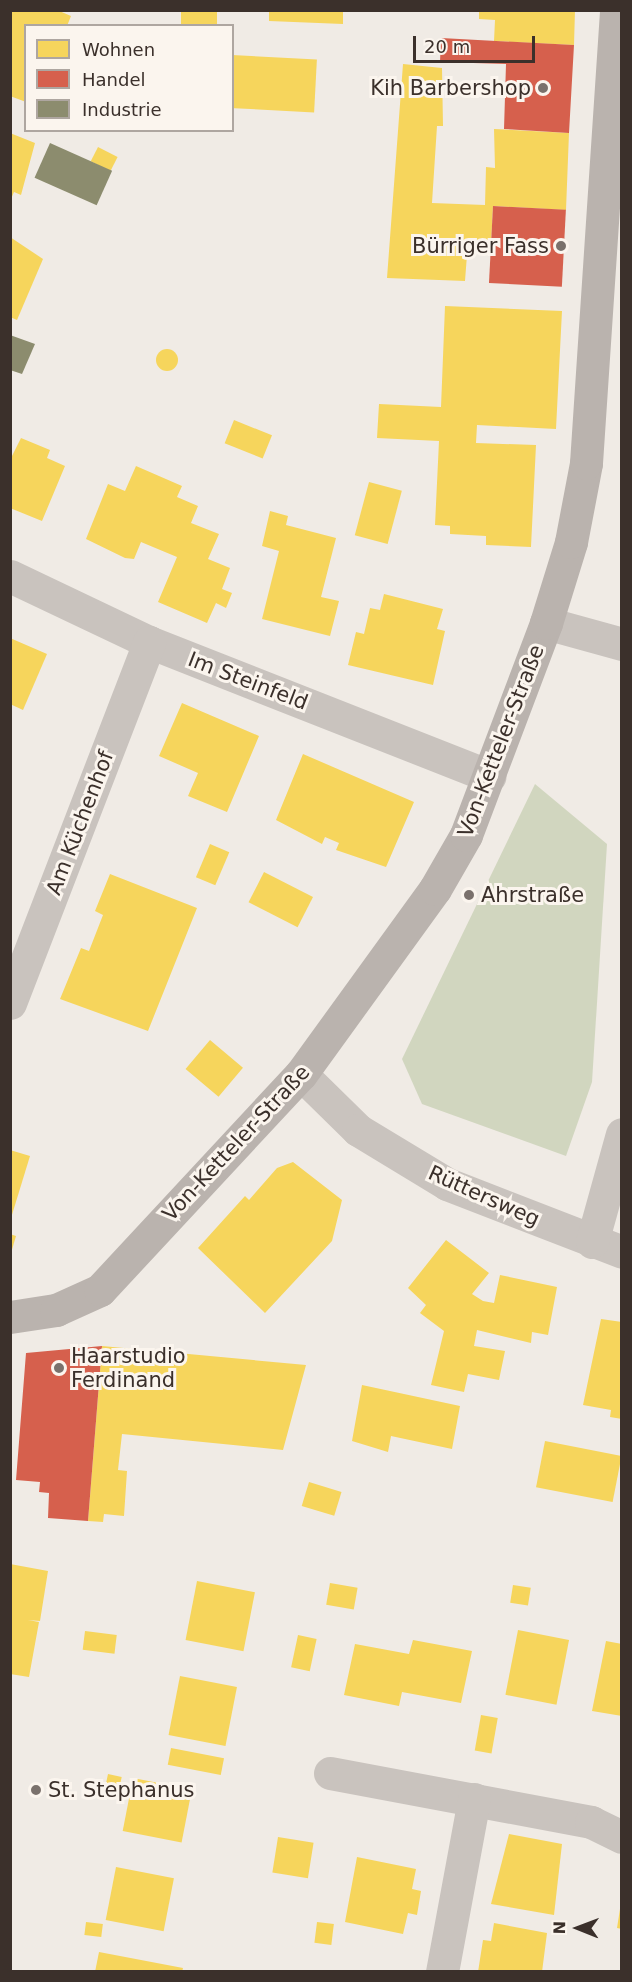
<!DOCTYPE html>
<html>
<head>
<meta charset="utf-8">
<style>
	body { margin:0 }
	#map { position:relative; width:632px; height:1982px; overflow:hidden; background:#f0ebe5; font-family:"DejaVu Sans",sans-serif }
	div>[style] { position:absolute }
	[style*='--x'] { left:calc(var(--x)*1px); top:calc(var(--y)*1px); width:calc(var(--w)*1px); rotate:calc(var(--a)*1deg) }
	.green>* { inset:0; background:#d1d6bf }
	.homes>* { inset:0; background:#f6d55c; transform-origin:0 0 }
	.round { border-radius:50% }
	.shops>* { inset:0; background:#d6604d; transform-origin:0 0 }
	.industry>* { inset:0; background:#8c8c6e; transform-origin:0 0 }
	.street>* { height:33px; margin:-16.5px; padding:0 16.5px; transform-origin:16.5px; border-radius:16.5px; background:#c9c3be }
	.secondary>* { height:33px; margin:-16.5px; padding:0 16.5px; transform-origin:16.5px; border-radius:16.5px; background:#bab3ae }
	.dots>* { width:16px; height:16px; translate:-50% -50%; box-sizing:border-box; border:3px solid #fbf5ee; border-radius:50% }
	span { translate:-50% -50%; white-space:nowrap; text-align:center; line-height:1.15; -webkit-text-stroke:6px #fbf5ee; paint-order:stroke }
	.poi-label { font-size:21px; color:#3b302b }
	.right { translate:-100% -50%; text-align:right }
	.left { translate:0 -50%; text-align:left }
	.street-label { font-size:21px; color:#3b302b }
	.frame { position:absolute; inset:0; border:12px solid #3b302b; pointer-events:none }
	.legend { position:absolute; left:24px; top:24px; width:210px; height:108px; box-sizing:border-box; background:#fbf5ee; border:2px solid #aea6a0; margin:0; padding:8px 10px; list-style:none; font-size:18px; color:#3b302b }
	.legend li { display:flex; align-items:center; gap:12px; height:30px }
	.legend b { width:30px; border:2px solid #aea6a0 }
	.north { position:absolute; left:548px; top:1898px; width:60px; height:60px; -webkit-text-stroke:4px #fbf5ee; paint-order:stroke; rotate:271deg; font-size:16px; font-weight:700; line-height:24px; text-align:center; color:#3b302b }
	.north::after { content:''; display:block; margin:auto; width:21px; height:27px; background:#3b302b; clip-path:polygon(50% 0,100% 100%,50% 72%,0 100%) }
	.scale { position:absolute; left:413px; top:36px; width:122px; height:27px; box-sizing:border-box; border:3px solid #3b302b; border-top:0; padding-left:8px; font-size:18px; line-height:21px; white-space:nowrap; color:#3b302b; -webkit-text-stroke:4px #fbf5ee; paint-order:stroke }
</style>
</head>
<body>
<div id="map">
	<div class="green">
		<div style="clip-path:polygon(535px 784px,607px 844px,592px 1082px,566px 1156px,422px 1104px,402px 1059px)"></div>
	</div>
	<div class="homes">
		<div style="clip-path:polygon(10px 10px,57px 10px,71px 16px,67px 26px,26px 26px,26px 102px,10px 96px)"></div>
		<div style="left:181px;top:10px;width:36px;height:16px"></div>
		<div style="clip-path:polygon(269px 10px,343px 10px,343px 24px,269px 21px)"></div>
		<div style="clip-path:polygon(479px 10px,575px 10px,574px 45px,494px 41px,495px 20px,479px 19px)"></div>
		<div style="left:232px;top:55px;width:85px;height:53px;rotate:3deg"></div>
		<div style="clip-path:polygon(403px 64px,442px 68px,443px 126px,437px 126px,432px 203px,485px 205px,486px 167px,495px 168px,494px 129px,569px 133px,566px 210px,493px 206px,491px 244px,468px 242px,465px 281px,387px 278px)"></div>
		<div style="clip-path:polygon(10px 133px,35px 143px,21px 195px,14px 192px,11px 199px)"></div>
		<div style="left:98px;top:147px;width:22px;height:16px;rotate:27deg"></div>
		<div style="clip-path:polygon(10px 237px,43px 259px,17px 320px,10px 317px)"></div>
		<div style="clip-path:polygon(445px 306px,562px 311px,556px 429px,477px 425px,476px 443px,536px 445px,531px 547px,486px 545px,486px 536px,450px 534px,450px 526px,435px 525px,439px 441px,377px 438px,379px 404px,441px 407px)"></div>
		<div class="round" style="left:156px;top:349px;width:22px;height:22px"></div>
		<div style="left:234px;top:420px;width:41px;height:25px;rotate:22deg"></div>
		<div style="clip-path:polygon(21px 438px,50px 450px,47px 458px,65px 466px,42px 521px,10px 508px,10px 460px)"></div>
		<div style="clip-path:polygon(136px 466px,182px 486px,177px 497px,198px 506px,191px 523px,219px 534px,208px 559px,230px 568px,222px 589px,232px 593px,226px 608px,216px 603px,207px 623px,158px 602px,177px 557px,141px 542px,134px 559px,125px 558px,86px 539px,108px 484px,125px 491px)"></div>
		<div style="left:369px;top:482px;width:34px;height:55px;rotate:15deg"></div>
		<div style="clip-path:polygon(270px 511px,288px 516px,286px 525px,336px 538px,321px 597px,339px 601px,330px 636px,262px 619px,279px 551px,262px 546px)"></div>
		<div style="clip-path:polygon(384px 594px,443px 609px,437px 629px,445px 631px,433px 685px,348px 665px,356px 632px,364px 634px,370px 608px,380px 610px)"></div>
		<div style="clip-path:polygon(10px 638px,47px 654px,23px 710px,10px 704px)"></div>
		<div style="clip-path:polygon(182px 703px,259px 736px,227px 812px,188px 796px,198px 773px,159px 756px)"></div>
		<div style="clip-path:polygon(303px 754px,414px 802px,386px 867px,336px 850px,339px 843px,325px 837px,322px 844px,276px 820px)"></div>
		<div style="left:210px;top:844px;width:21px;height:36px;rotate:23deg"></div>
		<div style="left:264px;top:872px;width:55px;height:34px;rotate:27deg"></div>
		<div style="clip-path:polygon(110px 874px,197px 908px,148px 1031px,60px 999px,81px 948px,89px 951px,103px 915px,95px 911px)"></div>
		<div style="left:210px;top:1040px;width:43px;height:38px;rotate:40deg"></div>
		<div style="clip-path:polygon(10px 1150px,30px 1156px,11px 1218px,10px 1218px)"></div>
		<div style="clip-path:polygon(293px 1162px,342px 1200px,332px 1241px,265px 1313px,198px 1248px,245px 1196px,249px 1200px,277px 1168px)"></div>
		<div style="clip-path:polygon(10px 1234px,16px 1236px,11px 1253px,10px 1253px)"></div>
		<div style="clip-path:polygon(446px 1240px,489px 1273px,472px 1294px,483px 1301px,494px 1303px,500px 1275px,557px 1287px,548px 1335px,532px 1332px,531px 1343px,477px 1330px,474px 1346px,505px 1351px,499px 1380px,468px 1374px,464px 1392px,431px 1385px,444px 1331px,420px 1313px,426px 1305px,408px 1288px)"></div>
		<div style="clip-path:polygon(601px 1319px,622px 1322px,622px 1419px,610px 1417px,611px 1410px,583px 1405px)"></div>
		<div style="clip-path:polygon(102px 1346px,306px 1365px,283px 1450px,122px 1434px,118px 1470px,127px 1471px,124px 1516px,104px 1514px,103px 1522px,88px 1521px)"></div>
		<div style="clip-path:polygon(362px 1385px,460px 1406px,452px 1449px,391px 1436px,388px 1452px,352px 1441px)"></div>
		<div style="left:545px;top:1441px;width:78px;height:47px;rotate:11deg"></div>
		<div style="left:309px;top:1482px;width:34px;height:25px;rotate:17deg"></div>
		<div style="clip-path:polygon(10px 1564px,48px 1571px,40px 1621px,28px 1620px,39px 1622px,29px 1677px,10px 1674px)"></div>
		<div style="left:197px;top:1581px;width:59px;height:60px;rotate:11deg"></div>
		<div style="left:330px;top:1583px;width:28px;height:22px;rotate:10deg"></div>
		<div style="left:513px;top:1585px;width:18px;height:18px;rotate:9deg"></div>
		<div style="left:518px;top:1630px;width:52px;height:66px;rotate:11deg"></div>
		<div style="left:85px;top:1631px;width:32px;height:19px;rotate:7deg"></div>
		<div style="left:298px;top:1635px;width:19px;height:33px;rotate:12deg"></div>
		<div style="clip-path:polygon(413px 1640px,472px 1651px,461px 1703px,402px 1692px,399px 1706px,344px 1695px,355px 1644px,409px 1654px)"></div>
		<div style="clip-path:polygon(606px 1641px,622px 1644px,622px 1716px,592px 1711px)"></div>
		<div style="left:180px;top:1676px;width:58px;height:60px;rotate:11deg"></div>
		<div style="left:481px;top:1715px;width:17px;height:36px;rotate:10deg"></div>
		<div style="left:171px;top:1748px;width:54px;height:17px;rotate:11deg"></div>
		<div style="left:108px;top:1774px;width:14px;height:20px;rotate:12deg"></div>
		<div style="left:133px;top:1778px;width:60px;height:54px;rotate:11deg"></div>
		<div style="clip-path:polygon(509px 1834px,562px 1844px,554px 1915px,491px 1904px)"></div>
		<div style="left:278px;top:1837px;width:36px;height:36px;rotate:9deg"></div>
		<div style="clip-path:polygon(357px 1857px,416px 1869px,412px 1889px,421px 1891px,417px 1915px,408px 1913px,403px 1934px,345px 1922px)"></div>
		<div style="left:116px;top:1867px;width:59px;height:54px;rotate:11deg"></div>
		<div style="clip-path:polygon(620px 1909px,622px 1909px,622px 1929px,617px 1928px)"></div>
		<div style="left:86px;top:1922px;width:17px;height:13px;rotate:7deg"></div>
		<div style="left:317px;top:1922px;width:17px;height:21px;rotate:7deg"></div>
		<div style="clip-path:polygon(494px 1923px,547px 1933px,542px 1972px,478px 1972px,483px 1940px,491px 1941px)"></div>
		<div style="clip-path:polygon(99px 1952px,183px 1968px,182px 1972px,95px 1972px)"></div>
	</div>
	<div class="shops">
		<div style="clip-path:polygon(441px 38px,574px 45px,569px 133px,504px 129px,506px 64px,440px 62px)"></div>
		<div style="left:493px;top:206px;width:73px;height:77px;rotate:3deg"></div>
		<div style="clip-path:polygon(102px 1346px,88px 1521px,48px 1518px,49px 1493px,39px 1492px,40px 1482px,16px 1480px,26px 1353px)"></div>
	</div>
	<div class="industry">
		<div style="left:50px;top:143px;width:68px;height:38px;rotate:24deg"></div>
		<div style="clip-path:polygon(10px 335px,35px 344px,22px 374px,10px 370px)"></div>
	</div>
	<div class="street">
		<div style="--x:10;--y:576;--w:154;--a:25.4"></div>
		<div style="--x:149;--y:642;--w:366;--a:21.5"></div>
		<div style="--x:546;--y:623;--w:79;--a:15.4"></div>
		<div style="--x:10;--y:1003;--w:387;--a:-68.9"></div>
		<div style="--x:301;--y:1074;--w:80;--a:44.5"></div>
		<div style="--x:358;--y:1130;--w:104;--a:31.2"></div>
		<div style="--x:447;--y:1184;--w:188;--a:21.2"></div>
		<div style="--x:592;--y:1242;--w:112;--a:-74.5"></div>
		<div style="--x:330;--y:1773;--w:266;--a:10.6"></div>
		<div style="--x:591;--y:1822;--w:34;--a:26"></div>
		<div style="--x:442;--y:1972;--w:176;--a:-79.5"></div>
	</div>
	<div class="secondary">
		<div style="--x:10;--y:1317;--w:47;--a:-8.7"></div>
		<div style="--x:56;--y:1310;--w:48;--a:-24.4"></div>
		<div style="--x:100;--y:1290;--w:295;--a:-47.1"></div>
		<div style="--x:301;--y:1074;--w:228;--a:-54.1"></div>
		<div style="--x:435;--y:889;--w:62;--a:-60.1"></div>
		<div style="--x:466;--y:835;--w:227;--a:-69.3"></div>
		<div style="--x:546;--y:623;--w:85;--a:-72.8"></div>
		<div style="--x:571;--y:542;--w:80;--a:-79.2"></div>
		<div style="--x:586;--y:463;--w:454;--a:-86.2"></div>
	</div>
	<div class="dots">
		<div style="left:543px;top:88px;background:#7a716c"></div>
		<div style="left:561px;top:246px;background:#7a716c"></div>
		<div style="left:469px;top:895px;background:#7a716c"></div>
		<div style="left:59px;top:1368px;background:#7a716c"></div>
		<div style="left:36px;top:1790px;background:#7a716c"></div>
	</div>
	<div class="poi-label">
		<span class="right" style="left:531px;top:88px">Kih Barbershop</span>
		<span class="right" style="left:549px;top:246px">Bürriger Fass</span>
		<span class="left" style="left:481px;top:895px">Ahrstraße</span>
		<span class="left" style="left:71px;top:1368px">Haarstudio<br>Ferdinand</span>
		<span class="left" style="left:48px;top:1790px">St. Stephanus</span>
	</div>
	<div class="street-label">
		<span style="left:248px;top:681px;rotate:21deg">Im Steinfeld</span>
		<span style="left:501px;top:741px;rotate:-69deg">Von-Ketteler-Straße</span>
		<span style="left:80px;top:823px;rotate:-69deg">Am Küchenhof</span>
		<span style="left:236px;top:1143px;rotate:-47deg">Von-Ketteler-Straße</span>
		<span style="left:484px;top:1196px;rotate:24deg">Rüttersweg</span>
	</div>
	<div class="frame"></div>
	<ul class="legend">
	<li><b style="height:16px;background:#f6d55c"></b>Wohnen</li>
	<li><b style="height:16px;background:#d6604d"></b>Handel</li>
	<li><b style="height:16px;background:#8c8c6e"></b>Industrie</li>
	</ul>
	<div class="north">N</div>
	<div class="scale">20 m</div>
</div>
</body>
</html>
